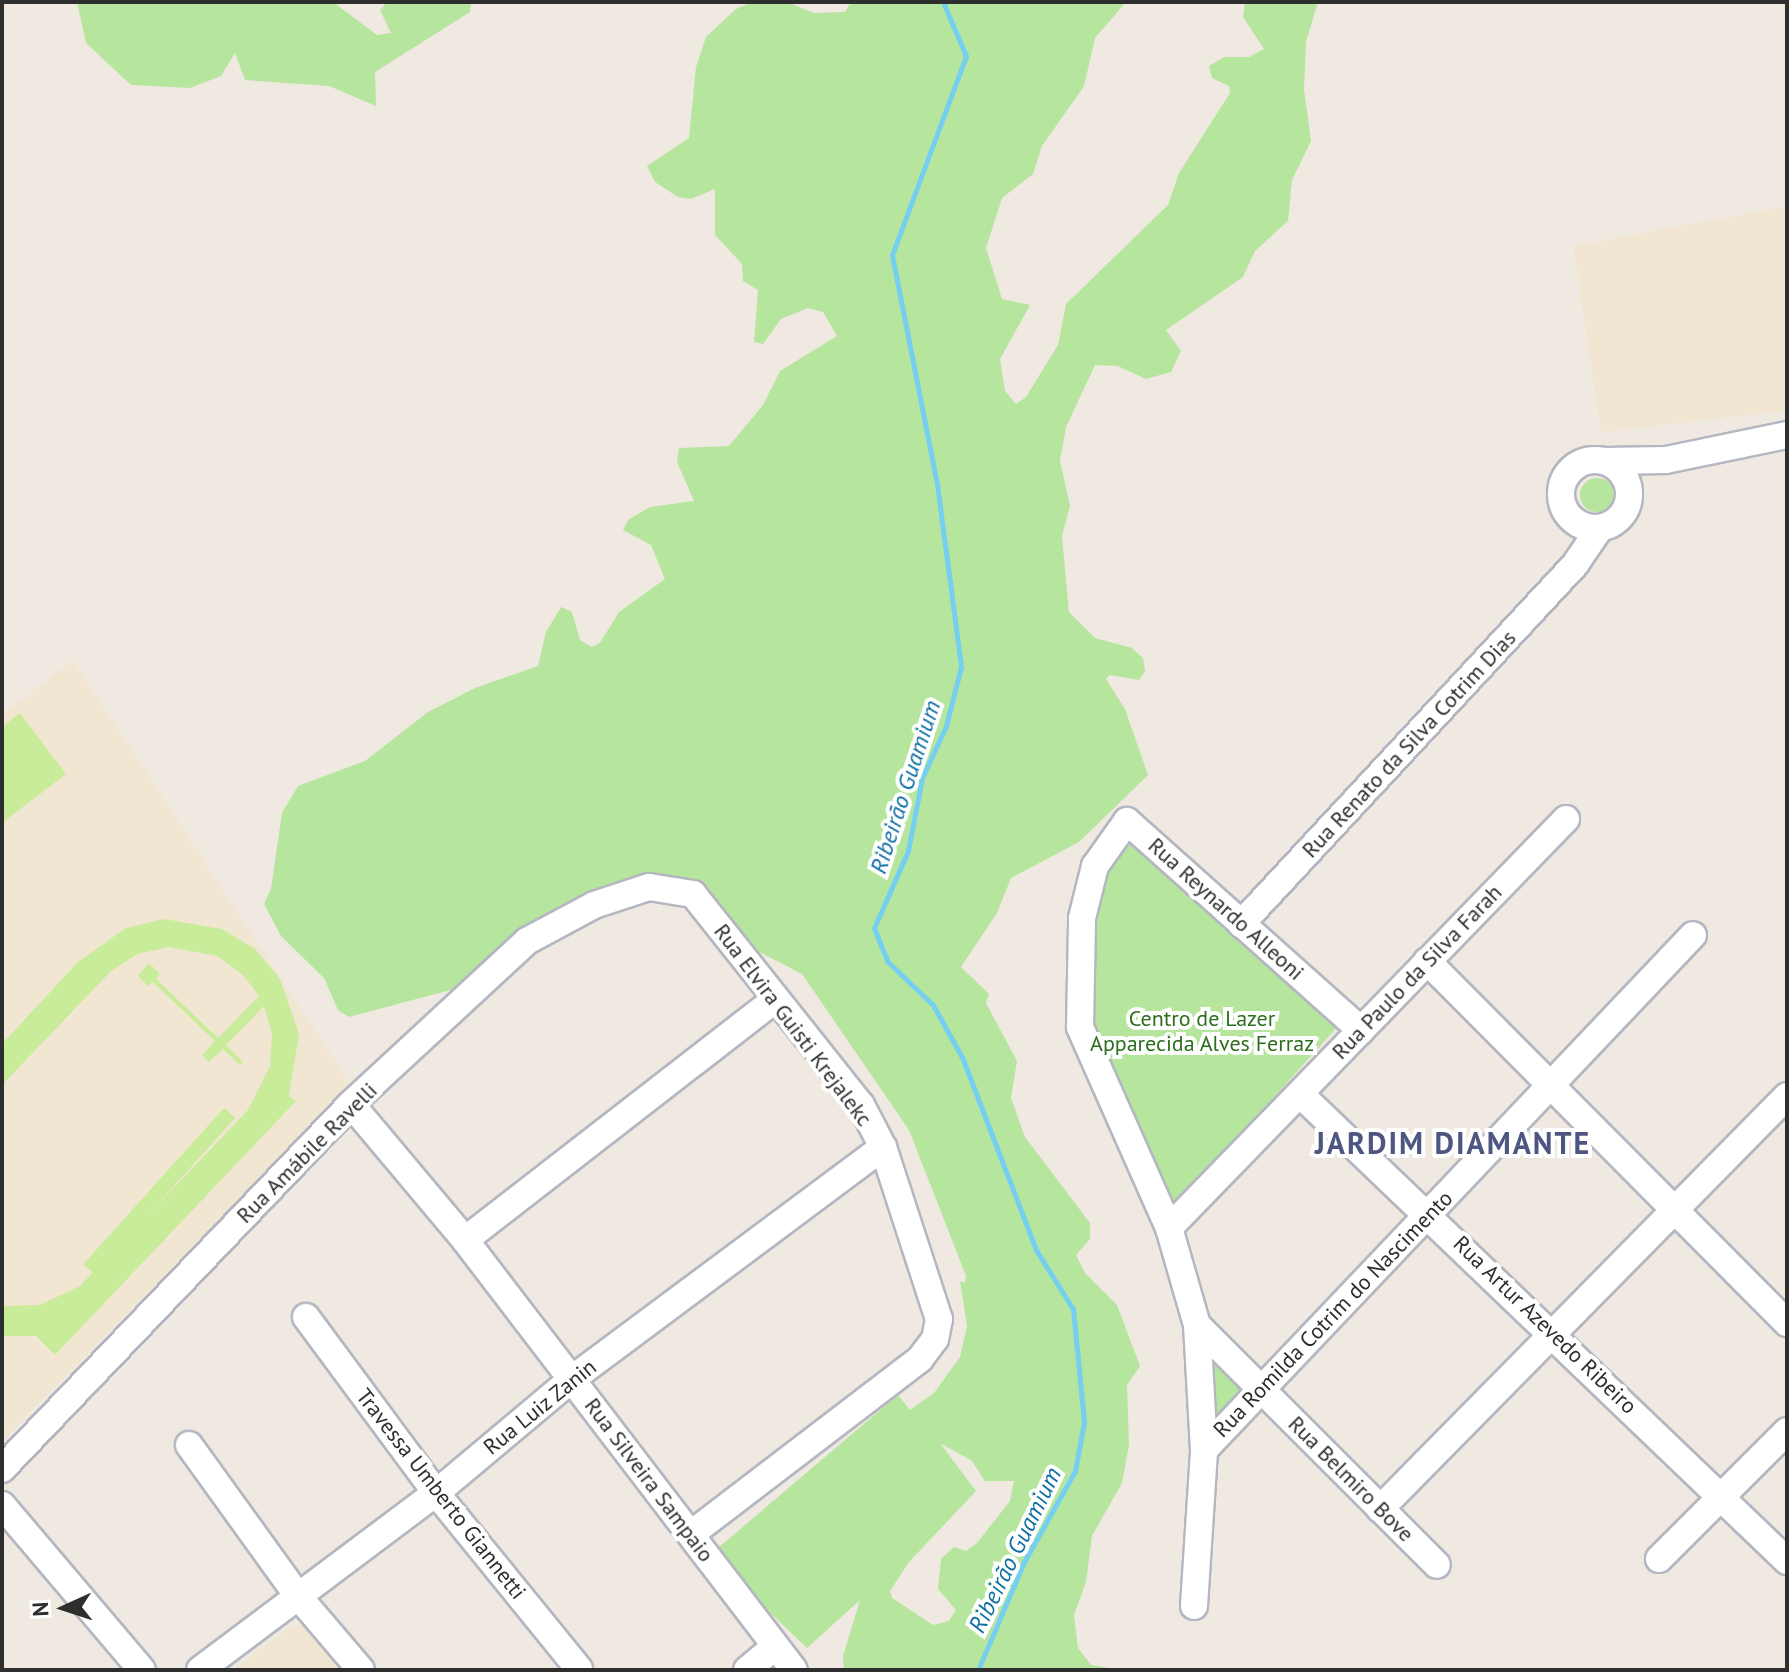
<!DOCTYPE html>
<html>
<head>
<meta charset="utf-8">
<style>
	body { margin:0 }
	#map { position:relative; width:1789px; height:1672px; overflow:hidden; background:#efe9e1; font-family:"PT Sans",sans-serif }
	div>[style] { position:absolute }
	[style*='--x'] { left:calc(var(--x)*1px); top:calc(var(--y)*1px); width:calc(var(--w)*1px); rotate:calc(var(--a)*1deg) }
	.education>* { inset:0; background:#f0e6d1 }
	.green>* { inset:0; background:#b6e59e }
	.round { border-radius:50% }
	.pitch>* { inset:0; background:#c9ec9a; transform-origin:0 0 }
	.stream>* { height:5px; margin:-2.5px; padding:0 2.5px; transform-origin:2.5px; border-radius:2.5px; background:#75cff0 }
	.roads { filter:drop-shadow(2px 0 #b4b7c1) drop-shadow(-2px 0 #b4b7c1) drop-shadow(0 2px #b4b7c1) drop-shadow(0 -2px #b4b7c1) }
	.minor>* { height:26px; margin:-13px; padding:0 13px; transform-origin:13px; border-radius:13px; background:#fff }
	.minor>.ring { margin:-13px; padding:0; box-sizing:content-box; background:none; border:26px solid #fff; border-radius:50% }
	span { translate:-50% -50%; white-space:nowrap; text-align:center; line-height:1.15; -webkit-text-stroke:8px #fff; paint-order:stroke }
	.street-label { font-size:22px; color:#2e2e2e }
	.park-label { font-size:22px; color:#2c6e1b }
	.water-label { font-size:24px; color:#0d6fa3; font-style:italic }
	.district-label { font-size:30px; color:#4d5680; font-weight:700; letter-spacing:2px }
	.frame { position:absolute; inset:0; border:4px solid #2e2e2e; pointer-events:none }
	.north { position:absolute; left:24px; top:1568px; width:80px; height:80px; -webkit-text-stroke:6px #fff; paint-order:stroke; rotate:267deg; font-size:22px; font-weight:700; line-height:32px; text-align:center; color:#2e2e2e }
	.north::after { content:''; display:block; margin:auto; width:28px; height:36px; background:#2e2e2e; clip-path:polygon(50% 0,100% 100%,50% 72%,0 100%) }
</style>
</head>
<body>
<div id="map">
	<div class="education">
		<div style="clip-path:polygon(1787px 206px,1787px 411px,1601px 432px,1573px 246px)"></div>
		<div style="clip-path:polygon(73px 660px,351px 1085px,2px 1441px,2px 715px)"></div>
		<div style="clip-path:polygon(303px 1624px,318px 1629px,349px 1670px,234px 1670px,286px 1629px)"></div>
	</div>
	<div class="green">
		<div style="clip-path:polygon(77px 2px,333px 2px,377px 35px,391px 33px,380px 10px,387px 2px,471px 2px,470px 12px,375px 72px,376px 106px,329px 86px,245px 80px,235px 53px,221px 76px,190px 88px,131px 85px,86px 43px)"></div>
		<div style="clip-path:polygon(evenodd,753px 2px,787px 2px,814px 13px,845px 12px,851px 2px,1126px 2px,1095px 38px,1084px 86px,1042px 146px,1033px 174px,1002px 198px,986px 248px,1002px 299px,1030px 305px,1000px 359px,1005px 391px,1016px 404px,1026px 397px,1058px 345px,1066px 304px,1168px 205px,1179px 173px,1230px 93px,1229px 86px,1212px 78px,1209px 66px,1224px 57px,1249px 57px,1264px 49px,1243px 17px,1245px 2px,1318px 2px,1306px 42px,1304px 89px,1311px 141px,1292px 180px,1288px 221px,1255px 251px,1243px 277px,1166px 330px,1181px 351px,1171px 372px,1146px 379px,1118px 366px,1095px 365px,1066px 427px,1060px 461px,1070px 506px,1062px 536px,1069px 612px,1095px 638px,1132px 648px,1143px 658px,1145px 671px,1139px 680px,1109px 675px,1106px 679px,1125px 709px,1148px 775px,1079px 842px,1011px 878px,997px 913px,961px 967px,989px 994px,986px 1003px,1017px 1061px,1011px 1098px,1025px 1137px,1090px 1223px,1090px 1239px,1076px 1255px,1085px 1273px,1117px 1305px,1140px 1366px,1127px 1385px,1129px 1445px,1122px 1483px,1092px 1536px,1086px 1582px,1074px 1615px,1078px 1648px,1091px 1665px,1121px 1670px,844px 1670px,843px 1656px,860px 1600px,807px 1648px,761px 1604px,718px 1548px,898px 1395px,910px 1410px,934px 1393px,960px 1357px,967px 1326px,960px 1281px,965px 1283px,966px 1276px,909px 1130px,802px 974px,742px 943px,720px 902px,706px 892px,640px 899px,607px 911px,469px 985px,349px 1017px,338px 1010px,324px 978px,281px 936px,264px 904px,271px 889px,282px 813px,298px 786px,365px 761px,428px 712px,475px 688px,538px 666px,546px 632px,561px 607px,572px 612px,580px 640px,592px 647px,600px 643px,619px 612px,665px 579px,651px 545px,623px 530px,628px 520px,650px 507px,694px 501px,677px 462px,679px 448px,729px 446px,763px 405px,780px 371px,837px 336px,823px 312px,808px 308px,781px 319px,763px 344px,754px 342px,758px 290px,743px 281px,742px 264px,715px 235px,715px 189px,691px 199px,678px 197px,655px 182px,647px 166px,689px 138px,696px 67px,706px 37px,736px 9px,753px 2px,940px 1443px,972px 1461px,985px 1481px,1014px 1481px,1010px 1501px,977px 1543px,966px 1551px,954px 1547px,941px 1559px,938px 1589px,956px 1610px,949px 1621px,933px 1625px,892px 1598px,890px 1591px,909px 1562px,976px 1491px,940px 1443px)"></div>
		<div class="round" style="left:1580px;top:478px;width:34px;height:34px"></div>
		<div style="clip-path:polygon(1131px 832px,1338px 1026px,1180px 1202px,1165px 1201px,1090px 1019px,1091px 925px,1101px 872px)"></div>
		<div style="clip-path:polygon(1204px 1346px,1249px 1388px,1210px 1430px)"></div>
	</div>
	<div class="pitch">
		<div style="clip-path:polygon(20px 713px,66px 774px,2px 823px,2px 727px)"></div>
		<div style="clip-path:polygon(164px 919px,222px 929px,255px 949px,280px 979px,299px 1034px,289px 1096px,296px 1101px,55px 1355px,36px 1336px,2px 1336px,2px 1306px,40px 1305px,80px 1286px,248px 1110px,270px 1066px,272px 1033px,264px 1006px,226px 1045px,243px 1062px,240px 1065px,223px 1049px,209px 1062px,202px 1055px,215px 1041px,153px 982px,148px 986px,138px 976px,149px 963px,160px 974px,156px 979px,218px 1038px,259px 996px,243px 975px,217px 956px,169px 947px,137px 954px,110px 972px,2px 1085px,2px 1044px,78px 962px,126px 928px)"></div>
		<div style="left:224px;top:1108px;width:15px;height:210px;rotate:42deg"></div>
	</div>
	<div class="stream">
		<div style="--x:943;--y:2;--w:59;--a:66.9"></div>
		<div style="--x:966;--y:56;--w:212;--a:110.4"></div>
		<div style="--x:892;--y:255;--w:233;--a:78.9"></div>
		<div style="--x:937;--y:484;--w:185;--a:82.5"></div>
		<div style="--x:961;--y:667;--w:61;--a:104.3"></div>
		<div style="--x:946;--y:726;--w:57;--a:114.8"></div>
		<div style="--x:922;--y:778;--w:74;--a:100.9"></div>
		<div style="--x:908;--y:851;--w:84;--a:113.8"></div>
		<div style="--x:874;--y:928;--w:35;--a:68"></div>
		<div style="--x:887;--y:961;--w:64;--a:43.7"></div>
		<div style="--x:933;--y:1005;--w:60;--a:60.9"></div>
		<div style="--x:962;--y:1057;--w:207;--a:69"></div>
		<div style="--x:1036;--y:1250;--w:70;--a:57.9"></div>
		<div style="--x:1073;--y:1309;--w:114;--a:84.4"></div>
		<div style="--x:1084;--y:1422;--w:50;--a:100.4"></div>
		<div style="--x:1075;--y:1471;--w:104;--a:119.3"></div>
		<div style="--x:1024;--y:1562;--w:117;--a:113.1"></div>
	</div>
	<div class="roads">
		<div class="minor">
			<div class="ring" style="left:1561px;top:460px;width:42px;height:42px"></div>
			<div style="--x:1605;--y:461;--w:61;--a:-0.9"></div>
			<div style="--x:1666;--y:460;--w:124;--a:-11.7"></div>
			<div style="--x:1241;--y:924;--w:492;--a:-47.1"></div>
			<div style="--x:1576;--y:563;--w:42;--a:-55.6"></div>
			<div style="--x:1427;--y:961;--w:511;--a:45.16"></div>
			<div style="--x:1300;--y:1094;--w:675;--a:43.8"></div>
			<div style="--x:351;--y:1104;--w:177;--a:50"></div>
			<div style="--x:465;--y:1240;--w:541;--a:52.58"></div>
			<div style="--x:1169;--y:1228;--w:570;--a:-45.85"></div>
			<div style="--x:465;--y:1240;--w:390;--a:-37.8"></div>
			<div style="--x:306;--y:1317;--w:219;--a:53.5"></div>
			<div style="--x:436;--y:1493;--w:227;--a:50.9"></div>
			<div style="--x:1197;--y:1325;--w:339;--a:45"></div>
			<div style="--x:189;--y:1445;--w:186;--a:54.2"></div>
			<div style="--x:298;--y:1596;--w:97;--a:49.6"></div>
			<div style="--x:1204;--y:1450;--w:710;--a:-46.48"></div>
			<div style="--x:2;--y:1469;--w:505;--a:-46.28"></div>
			<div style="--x:351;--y:1104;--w:240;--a:-42.8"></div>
			<div style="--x:527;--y:941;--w:76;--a:-28.2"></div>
			<div style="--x:594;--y:905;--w:58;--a:-18.1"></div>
			<div style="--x:649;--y:887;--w:45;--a:9"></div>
			<div style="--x:693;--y:894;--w:270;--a:51.5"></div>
			<div style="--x:861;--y:1105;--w:47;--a:62.4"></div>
			<div style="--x:883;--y:1147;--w:181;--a:72"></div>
			<div style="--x:939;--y:1319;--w:20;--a:101"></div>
			<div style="--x:935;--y:1339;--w:25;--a:127"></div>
			<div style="--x:920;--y:1359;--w:288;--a:142.6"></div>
			<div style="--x:2;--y:1505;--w:216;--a:49.7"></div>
			<div style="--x:1380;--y:1509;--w:580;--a:-45.42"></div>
			<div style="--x:1659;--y:1559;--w:181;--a:-45"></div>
			<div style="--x:1194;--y:1606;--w:156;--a:-86.3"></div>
			<div style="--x:1204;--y:1450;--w:125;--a:-93.2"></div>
			<div style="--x:1197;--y:1325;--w:101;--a:-106.1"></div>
			<div style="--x:1169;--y:1228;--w:220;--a:-113.9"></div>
			<div style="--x:1080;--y:1027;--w:109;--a:-88.9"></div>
			<div style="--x:1082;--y:918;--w:54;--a:-76"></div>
			<div style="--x:1095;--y:866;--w:55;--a:-54.6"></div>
			<div style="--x:1127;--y:821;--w:314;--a:41.8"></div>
			<div style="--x:200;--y:1670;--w:295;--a:-36.9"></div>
			<div style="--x:436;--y:1493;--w:177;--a:-40"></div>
			<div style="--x:572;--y:1379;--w:388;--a:-36.7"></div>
			<div style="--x:747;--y:1670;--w:35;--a:-40"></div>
		</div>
	</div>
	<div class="street-label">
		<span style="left:1409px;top:744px;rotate:-47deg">Rua Renato da Silva Cotrim Dias</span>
		<span style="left:1226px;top:909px;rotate:42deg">Rua Reynardo Alleoni</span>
		<span style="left:1417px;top:972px;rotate:-46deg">Rua Paulo da Silva Farah</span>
		<span style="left:793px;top:1025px;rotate:53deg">Rua Elvira Guisti Krejalekc</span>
		<span style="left:307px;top:1153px;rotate:-45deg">Rua Amábile Ravelli</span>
		<span style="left:1333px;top:1314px;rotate:-46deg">Rua Romilda Cotrim do Nascimento</span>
		<span style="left:1545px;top:1325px;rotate:44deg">Rua Artur Azevedo Ribeiro</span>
		<span style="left:540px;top:1407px;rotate:-39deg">Rua Luiz Zanin</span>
		<span style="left:1351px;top:1479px;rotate:45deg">Rua Belmiro Bove</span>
		<span style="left:649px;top:1480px;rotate:53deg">Rua Silveira Sampaio</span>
		<span style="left:441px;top:1494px;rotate:52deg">Travessa Umberto Giannetti</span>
	</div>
	<div class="park-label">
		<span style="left:1202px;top:1031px">Centro de Lazer<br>Apparecida Alves Ferraz</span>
	</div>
	<div class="water-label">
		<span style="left:905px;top:787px;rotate:-72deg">Ribeirão Guamium</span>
		<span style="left:1015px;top:1550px;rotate:-64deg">Ribeirão Guamium</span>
	</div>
	<div class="district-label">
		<span style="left:1453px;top:1143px">JARDIM DIAMANTE</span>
	</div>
	<div class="frame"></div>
	<div class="north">N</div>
</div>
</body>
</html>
